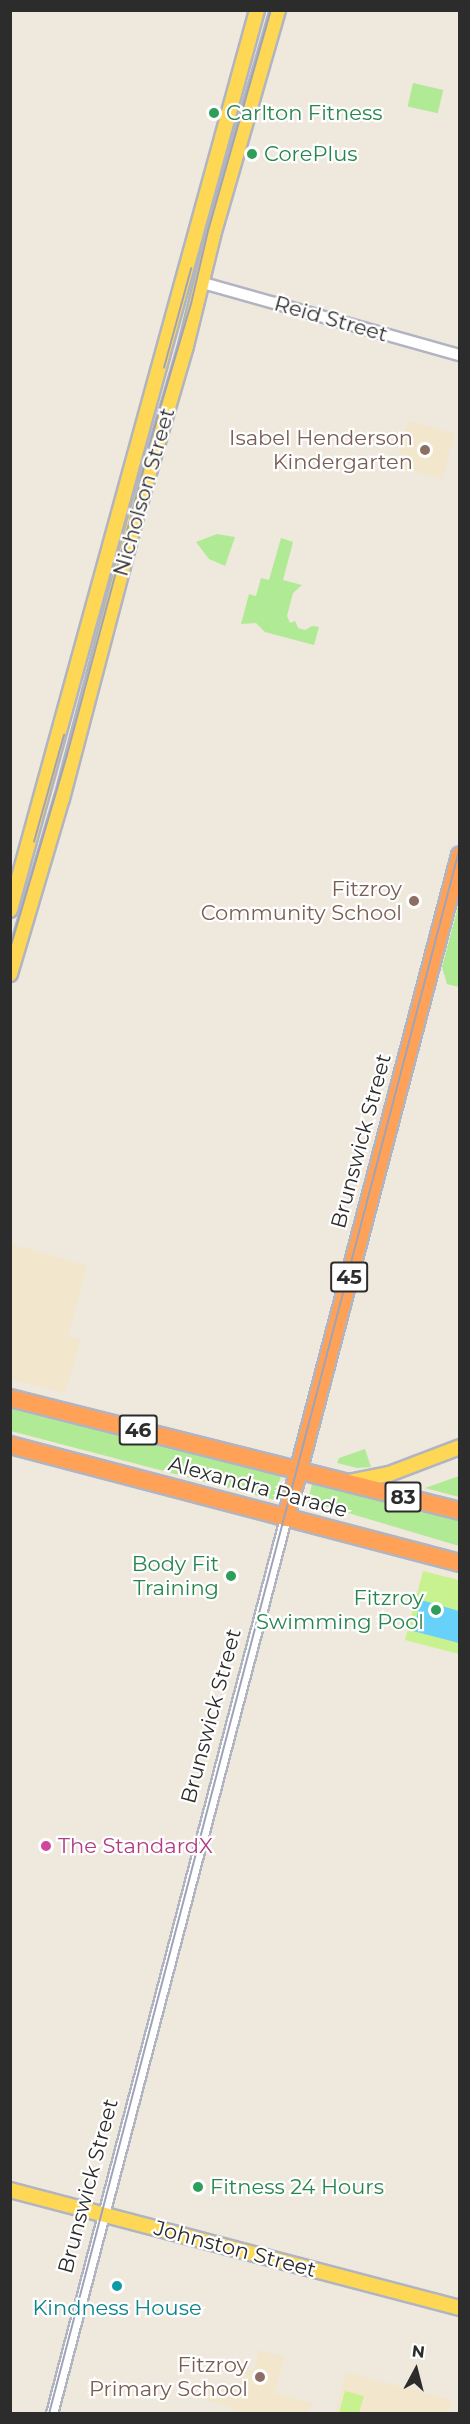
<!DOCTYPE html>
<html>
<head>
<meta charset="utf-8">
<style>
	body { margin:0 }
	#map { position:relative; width:470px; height:2424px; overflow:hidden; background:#efe8dd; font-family:Montserrat,sans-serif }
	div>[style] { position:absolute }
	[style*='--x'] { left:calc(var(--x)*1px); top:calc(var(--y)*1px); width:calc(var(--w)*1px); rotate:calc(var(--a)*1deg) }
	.education>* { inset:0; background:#f2e6cc; transform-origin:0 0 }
	.green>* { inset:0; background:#b1ea95; transform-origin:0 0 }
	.pitch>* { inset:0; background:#c8f290 }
	.water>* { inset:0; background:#68d1fa }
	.roads { filter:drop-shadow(2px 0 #b1b4c1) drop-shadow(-2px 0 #b1b4c1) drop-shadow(0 2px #b1b4c1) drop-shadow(0 -2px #b1b4c1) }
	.minor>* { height:10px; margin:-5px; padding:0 5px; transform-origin:5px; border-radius:5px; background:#fff }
	.major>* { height:14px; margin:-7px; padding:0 7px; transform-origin:7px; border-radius:7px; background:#fed854 }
	.highway>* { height:16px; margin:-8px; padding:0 8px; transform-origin:8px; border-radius:8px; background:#ffa258 }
	.tram>* { height:1.5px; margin:-0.75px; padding:0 0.75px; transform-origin:0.75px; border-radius:0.75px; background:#9fa3b8 }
	.dots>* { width:16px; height:16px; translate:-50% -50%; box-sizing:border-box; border:3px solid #fff; border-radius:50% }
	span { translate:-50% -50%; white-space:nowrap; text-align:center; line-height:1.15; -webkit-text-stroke:4.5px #fff; paint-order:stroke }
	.shield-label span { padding:2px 4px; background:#fff; border:2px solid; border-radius:4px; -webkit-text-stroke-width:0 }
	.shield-label { font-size:20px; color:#2c2c2c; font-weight:700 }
	.leisure-label { font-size:21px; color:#27864d }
	.left { translate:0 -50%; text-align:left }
	.right { translate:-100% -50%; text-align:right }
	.street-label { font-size:21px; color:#2c2c2c }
	.education-label { font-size:21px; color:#785e54 }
	.hotel-label { font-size:21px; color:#b23c85 }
	.culture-label { font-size:21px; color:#0d838f }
	.frame { position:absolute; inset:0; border:12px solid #2c2c2c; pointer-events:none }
	.north { position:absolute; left:386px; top:2340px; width:60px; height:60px; -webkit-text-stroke:4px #fff; paint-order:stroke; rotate:7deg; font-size:16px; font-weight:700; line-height:24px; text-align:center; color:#2c2c2c }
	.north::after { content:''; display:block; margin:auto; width:21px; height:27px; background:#2c2c2c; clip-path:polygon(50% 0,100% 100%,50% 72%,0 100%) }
</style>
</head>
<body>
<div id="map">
	<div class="education">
		<div style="left:408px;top:421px;width:48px;height:47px;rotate:15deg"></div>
		<div style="clip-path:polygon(11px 1244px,87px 1266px,68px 1335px,81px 1340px,65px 1393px,11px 1379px)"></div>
		<div style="clip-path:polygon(259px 2350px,285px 2357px,275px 2393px,312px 2403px,309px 2413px,231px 2413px,232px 2407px,197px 2398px,200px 2386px,209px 2389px,211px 2383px,237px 2390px,243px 2369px,254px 2371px)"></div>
		<div style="clip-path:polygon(346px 2372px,452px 2400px,449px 2413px,335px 2414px)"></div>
	</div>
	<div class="green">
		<div style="left:413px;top:83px;width:31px;height:24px;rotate:13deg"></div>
		<div style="clip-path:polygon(217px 534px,235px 537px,225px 566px,209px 559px,196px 542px)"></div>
		<div style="clip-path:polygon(281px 538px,293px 542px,283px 580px,302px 585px,293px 593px,287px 616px,290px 623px,295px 621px,298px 628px,305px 630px,312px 626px,319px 627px,314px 645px,265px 632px,256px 623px,241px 624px,249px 594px,256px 596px,261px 578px,269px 580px)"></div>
		<div style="clip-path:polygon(459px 903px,459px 987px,447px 984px,442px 967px)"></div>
		<div style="clip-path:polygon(11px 1409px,281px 1476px,274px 1500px,11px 1431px)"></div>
		<div style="clip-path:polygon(365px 1449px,371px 1467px,357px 1468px,337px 1463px,339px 1458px)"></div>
		<div style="clip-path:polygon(459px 1476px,459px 1497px,425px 1488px)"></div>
		<div style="clip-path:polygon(313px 1480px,459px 1516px,459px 1546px,308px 1501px)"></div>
	</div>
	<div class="pitch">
		<div style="clip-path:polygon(423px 1571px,459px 1580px,459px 1654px,405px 1640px)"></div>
		<div style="clip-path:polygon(345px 2391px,364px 2396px,359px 2413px,339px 2413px)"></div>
	</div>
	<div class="water">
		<div style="clip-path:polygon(421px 1600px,459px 1611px,459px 1643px,413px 1631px)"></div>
	</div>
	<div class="roads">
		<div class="minor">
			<div style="--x:203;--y:283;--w:267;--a:15.7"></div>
			<div style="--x:52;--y:2414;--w:926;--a:-75.36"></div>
		</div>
		<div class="major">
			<div style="--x:10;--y:910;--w:933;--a:-74.65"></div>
			<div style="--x:10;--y:974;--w:183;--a:-73.5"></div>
			<div style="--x:62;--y:799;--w:284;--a:-75.3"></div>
			<div style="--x:134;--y:524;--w:185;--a:-73.7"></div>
			<div style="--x:186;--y:346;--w:117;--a:-76.2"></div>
			<div style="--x:214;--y:232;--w:231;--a:-73.9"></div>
			<div style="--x:348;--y:1482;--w:42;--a:-11"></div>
			<div style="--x:389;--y:1474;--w:76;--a:-20.8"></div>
			<div style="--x:10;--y:2190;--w:465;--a:14.7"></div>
		</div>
		<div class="highway">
			<div style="--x:10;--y:1398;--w:464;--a:14.1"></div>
			<div style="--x:10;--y:1445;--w:465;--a:14.7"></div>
			<div style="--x:286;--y:1518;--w:685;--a:-75.29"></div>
		</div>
	</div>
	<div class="tram">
		<div style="--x:164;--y:368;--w:103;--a:-74.7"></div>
		<div style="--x:34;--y:842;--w:111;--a:-74.3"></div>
		<div style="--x:10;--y:949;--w:202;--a:-73.6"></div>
		<div style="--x:67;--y:755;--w:355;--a:-75"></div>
		<div style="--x:159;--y:412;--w:113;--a:-73.5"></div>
		<div style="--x:191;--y:304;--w:75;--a:-76.9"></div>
		<div style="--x:208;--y:231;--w:230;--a:-74.1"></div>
		<div style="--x:49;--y:2414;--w:1620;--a:-75.3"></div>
	</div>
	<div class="dots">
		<div style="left:214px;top:113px;background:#2e9e5b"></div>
		<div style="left:252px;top:154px;background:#2e9e5b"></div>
		<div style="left:425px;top:450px;background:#8d6e63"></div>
		<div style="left:414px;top:901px;background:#8d6e63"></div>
		<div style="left:231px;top:1576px;background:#2e9e5b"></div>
		<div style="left:436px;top:1610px;background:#2e9e5b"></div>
		<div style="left:46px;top:1846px;background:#d1479c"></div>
		<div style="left:198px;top:2187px;background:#2e9e5b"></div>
		<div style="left:117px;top:2286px;background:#0f9aa8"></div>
		<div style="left:260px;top:2377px;background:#8d6e63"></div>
	</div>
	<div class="shield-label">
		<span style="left:349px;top:1277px">45</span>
		<span style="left:138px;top:1430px">46</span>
		<span style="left:403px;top:1497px">83</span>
	</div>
	<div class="leisure-label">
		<span class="left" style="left:226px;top:113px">Carlton Fitness</span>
		<span class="left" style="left:264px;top:154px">CorePlus</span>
		<span class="right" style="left:219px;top:1576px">Body Fit<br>Training</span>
		<span class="right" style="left:424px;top:1610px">Fitzroy<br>Swimming Pool</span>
		<span class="left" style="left:210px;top:2187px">Fitness 24 Hours</span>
	</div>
	<div class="street-label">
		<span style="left:331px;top:319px;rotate:16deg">Reid Street</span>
		<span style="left:144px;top:492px;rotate:-74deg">Nicholson Street</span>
		<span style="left:361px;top:1141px;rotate:-75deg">Brunswick Street</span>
		<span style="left:258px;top:1487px;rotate:15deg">Alexandra Parade</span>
		<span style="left:211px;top:1716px;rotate:-75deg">Brunswick Street</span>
		<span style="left:88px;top:2186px;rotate:-75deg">Brunswick Street</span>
		<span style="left:235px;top:2249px;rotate:15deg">Johnston Street</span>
	</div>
	<div class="education-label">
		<span class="right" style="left:413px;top:450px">Isabel Henderson<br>Kindergarten</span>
		<span class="right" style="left:402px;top:901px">Fitzroy<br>Community School</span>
		<span class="right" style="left:248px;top:2377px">Fitzroy<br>Primary School</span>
	</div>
	<div class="hotel-label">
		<span class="left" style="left:58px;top:1846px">The StandardX</span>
	</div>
	<div class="culture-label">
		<span style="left:117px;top:2308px">Kindness House</span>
	</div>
	<div class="frame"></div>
	<div class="north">N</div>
</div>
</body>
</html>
